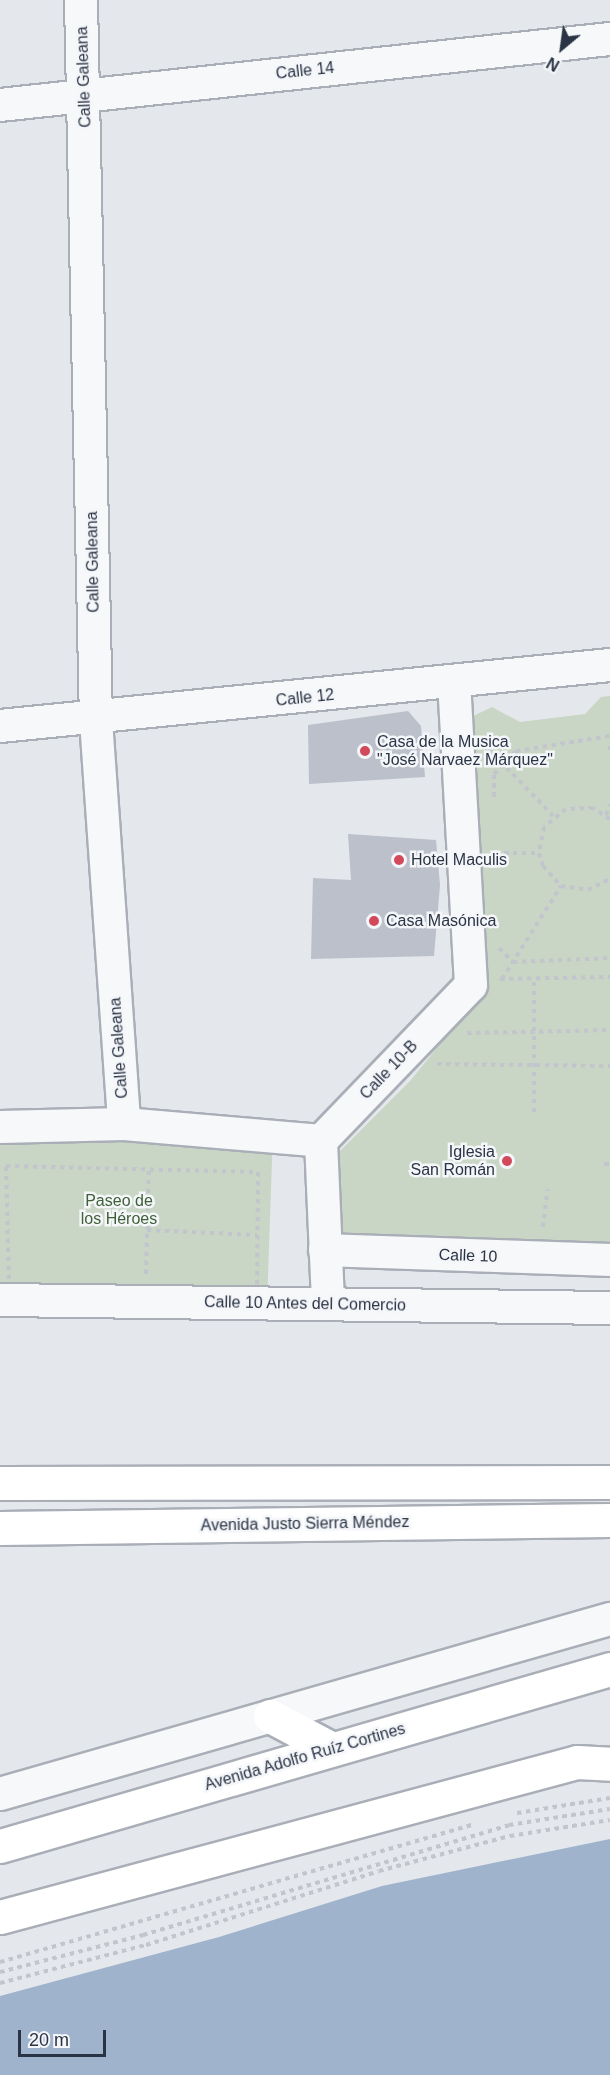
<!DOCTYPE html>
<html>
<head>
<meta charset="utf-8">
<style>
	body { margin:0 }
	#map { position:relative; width:610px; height:2075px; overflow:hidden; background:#e4e7ec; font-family:Helvetica,sans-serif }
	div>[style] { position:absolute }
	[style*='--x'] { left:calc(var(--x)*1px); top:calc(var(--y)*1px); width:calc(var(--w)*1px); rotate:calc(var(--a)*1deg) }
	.green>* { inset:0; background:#c9d6c5; transform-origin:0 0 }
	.water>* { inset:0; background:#9fb4cc }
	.building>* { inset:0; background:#bbc0ca }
	.path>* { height:4px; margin-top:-2px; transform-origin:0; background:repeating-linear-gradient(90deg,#c2c5cb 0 4.5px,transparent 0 9px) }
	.roads { filter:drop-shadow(2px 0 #a9aeb7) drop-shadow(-2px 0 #a9aeb7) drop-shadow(0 2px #a9aeb7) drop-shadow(0 -2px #a9aeb7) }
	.street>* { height:32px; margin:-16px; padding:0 16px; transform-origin:16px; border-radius:16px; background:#f7f8fa }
	.secondary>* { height:33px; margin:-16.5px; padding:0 16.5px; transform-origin:16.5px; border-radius:16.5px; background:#fff }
	.primary>* { height:33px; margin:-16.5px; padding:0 16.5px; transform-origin:16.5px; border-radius:16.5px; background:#fff }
	.dots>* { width:16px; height:16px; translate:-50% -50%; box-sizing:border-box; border:3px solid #f4f6f9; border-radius:50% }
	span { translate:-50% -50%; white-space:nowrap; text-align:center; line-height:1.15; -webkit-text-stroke:5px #f4f6f9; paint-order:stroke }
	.street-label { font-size:16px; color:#2b3445 }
	.poi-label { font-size:16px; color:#2b3445 }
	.left { translate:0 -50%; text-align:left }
	.right { translate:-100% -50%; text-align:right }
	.park-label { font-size:16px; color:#3f6138 }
	.north { position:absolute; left:532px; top:18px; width:60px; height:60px; -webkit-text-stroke:4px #f4f6f9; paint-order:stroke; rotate:209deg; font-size:16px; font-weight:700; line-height:24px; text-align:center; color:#2b3445 }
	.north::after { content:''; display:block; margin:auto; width:21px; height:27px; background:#2b3445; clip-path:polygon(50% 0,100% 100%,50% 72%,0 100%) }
	.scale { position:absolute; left:18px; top:2030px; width:88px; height:27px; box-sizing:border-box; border:3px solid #2b3445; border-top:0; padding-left:8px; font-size:18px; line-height:21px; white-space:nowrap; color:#2b3445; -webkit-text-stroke:4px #f4f6f9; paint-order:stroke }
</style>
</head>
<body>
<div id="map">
	<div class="green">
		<div style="clip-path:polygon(610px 696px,610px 1259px,362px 1252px,325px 1231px,323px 1168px,411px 1080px,482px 991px,461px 722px,492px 707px,520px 722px,585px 714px,601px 697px)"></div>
		<div style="left:0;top:1127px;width:273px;height:167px;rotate:2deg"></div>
	</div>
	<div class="water">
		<div style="clip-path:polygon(610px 1839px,610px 2075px,0 2075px,0 1996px,219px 1937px,382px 1886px)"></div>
	</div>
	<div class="building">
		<div style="clip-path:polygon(408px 711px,421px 726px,425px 777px,309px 784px,308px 725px)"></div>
		<div style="clip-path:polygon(348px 834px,436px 840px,440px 885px,434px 956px,311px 959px,313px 878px,351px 880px)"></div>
	</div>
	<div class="path">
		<div style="--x:610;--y:746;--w:8;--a:90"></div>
		<div style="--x:488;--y:748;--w:94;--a:46.3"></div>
		<div style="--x:494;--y:797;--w:23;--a:-90"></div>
		<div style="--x:494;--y:774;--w:32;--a:-46"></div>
		<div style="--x:516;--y:751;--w:95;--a:-9.1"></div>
		<div style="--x:606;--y:815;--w:11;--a:-68"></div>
		<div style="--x:610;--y:819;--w:20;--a:-147"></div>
		<div style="--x:593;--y:808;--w:27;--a:178"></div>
		<div style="--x:566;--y:809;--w:28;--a:141"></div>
		<div style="--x:544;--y:827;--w:26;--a:101"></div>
		<div style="--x:539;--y:853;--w:14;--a:73"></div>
		<div style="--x:543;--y:866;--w:27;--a:48"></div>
		<div style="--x:561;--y:886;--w:27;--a:8"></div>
		<div style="--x:588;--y:890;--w:25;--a:-27"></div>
		<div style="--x:495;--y:853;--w:44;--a:0"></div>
		<div style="--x:499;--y:948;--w:20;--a:45"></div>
		<div style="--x:513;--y:962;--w:97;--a:-2.4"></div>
		<div style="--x:500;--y:979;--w:110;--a:-1"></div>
		<div style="--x:502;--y:979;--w:110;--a:-57.6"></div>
		<div style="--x:467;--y:1033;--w:143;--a:-1.2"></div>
		<div style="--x:437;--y:1064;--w:173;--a:0.7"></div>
		<div style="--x:534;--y:1112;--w:134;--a:-90"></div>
		<div style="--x:604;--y:1164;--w:6;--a:0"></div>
		<div style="--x:6;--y:1166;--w:252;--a:1.4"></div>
		<div style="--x:258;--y:1172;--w:121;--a:90.5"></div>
		<div style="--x:257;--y:1293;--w:248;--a:-178.8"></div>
		<div style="--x:9;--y:1288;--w:122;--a:-91.4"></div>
		<div style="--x:543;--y:1227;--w:38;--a:-83"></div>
		<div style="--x:147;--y:1230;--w:110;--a:2.6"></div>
		<div style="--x:146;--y:1274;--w:105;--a:-88.4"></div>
		<div style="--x:517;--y:1813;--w:94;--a:-9.2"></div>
		<div style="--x:0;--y:1962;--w:491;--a:-16.2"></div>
		<div style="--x:0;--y:1972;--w:148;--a:-14.5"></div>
		<div style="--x:143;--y:1935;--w:382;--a:-16.7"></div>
		<div style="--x:509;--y:1825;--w:102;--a:-9"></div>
		<div style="--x:0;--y:1983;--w:151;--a:-14.6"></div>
		<div style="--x:146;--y:1945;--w:244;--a:-17.6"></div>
		<div style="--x:379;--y:1871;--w:136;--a:-15"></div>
		<div style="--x:510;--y:1836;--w:101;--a:-9.1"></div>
	</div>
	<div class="roads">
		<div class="street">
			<div style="--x:81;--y:0;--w:720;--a:88.81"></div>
			<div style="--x:96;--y:720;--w:405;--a:86"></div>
			<div style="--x:0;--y:105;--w:614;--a:-6.18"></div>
			<div style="--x:0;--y:726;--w:613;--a:-5.71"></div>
			<div style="--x:0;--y:1127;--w:124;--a:-1.4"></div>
			<div style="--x:124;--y:1124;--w:198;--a:4.9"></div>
			<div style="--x:321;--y:1141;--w:216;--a:-46.1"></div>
			<div style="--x:471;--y:985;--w:302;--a:-93.2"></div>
			<div style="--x:321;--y:1141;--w:163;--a:87.5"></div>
			<div style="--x:325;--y:1250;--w:285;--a:2"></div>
			<div style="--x:0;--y:1300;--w:610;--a:0.75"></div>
			<div style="--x:0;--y:1794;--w:635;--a:-16.01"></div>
		</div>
		<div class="secondary">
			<div style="--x:0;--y:1483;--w:610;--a:-0.09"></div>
			<div style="--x:0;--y:1528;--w:610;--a:-0.75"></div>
		</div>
		<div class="primary">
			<div style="--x:270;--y:1716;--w:70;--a:28"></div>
			<div style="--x:0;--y:1846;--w:635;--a:-16.18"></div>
			<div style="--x:0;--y:1917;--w:597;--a:-15.04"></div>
			<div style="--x:577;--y:1762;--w:33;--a:3"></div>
		</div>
	</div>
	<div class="dots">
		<div style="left:365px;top:751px;background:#d1495b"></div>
		<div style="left:399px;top:860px;background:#d1495b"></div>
		<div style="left:374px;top:921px;background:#d1495b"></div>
		<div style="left:507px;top:1161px;background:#d1495b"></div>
	</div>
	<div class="street-label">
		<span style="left:305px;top:71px;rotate:-6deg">Calle 14</span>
		<span style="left:84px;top:77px;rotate:-92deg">Calle Galeana</span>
		<span style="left:93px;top:562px;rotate:-91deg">Calle Galeana</span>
		<span style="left:305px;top:698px;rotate:-6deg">Calle 12</span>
		<span style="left:119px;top:1048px;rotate:-94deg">Calle Galeana</span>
		<span style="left:389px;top:1070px;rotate:-46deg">Calle 10-B</span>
		<span style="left:468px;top:1256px;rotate:2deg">Calle 10</span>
		<span style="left:305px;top:1304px;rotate:1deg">Calle 10 Antes del Comercio</span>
		<span style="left:305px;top:1524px;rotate:-1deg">Avenida Justo Sierra Méndez</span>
		<span style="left:305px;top:1757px;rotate:-16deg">Avenida Adolfo Ruíz Cortines</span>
	</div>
	<div class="poi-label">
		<span class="left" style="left:377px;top:751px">Casa de la Musica<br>"José Narvaez Márquez"</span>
		<span class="left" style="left:411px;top:860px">Hotel Maculis</span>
		<span class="left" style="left:386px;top:921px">Casa Masónica</span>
		<span class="right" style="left:495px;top:1161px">Iglesia<br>San Román</span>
	</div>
	<div class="park-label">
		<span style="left:119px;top:1210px">Paseo de<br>los Héroes</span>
	</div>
	<div class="north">N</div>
	<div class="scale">20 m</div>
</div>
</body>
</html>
